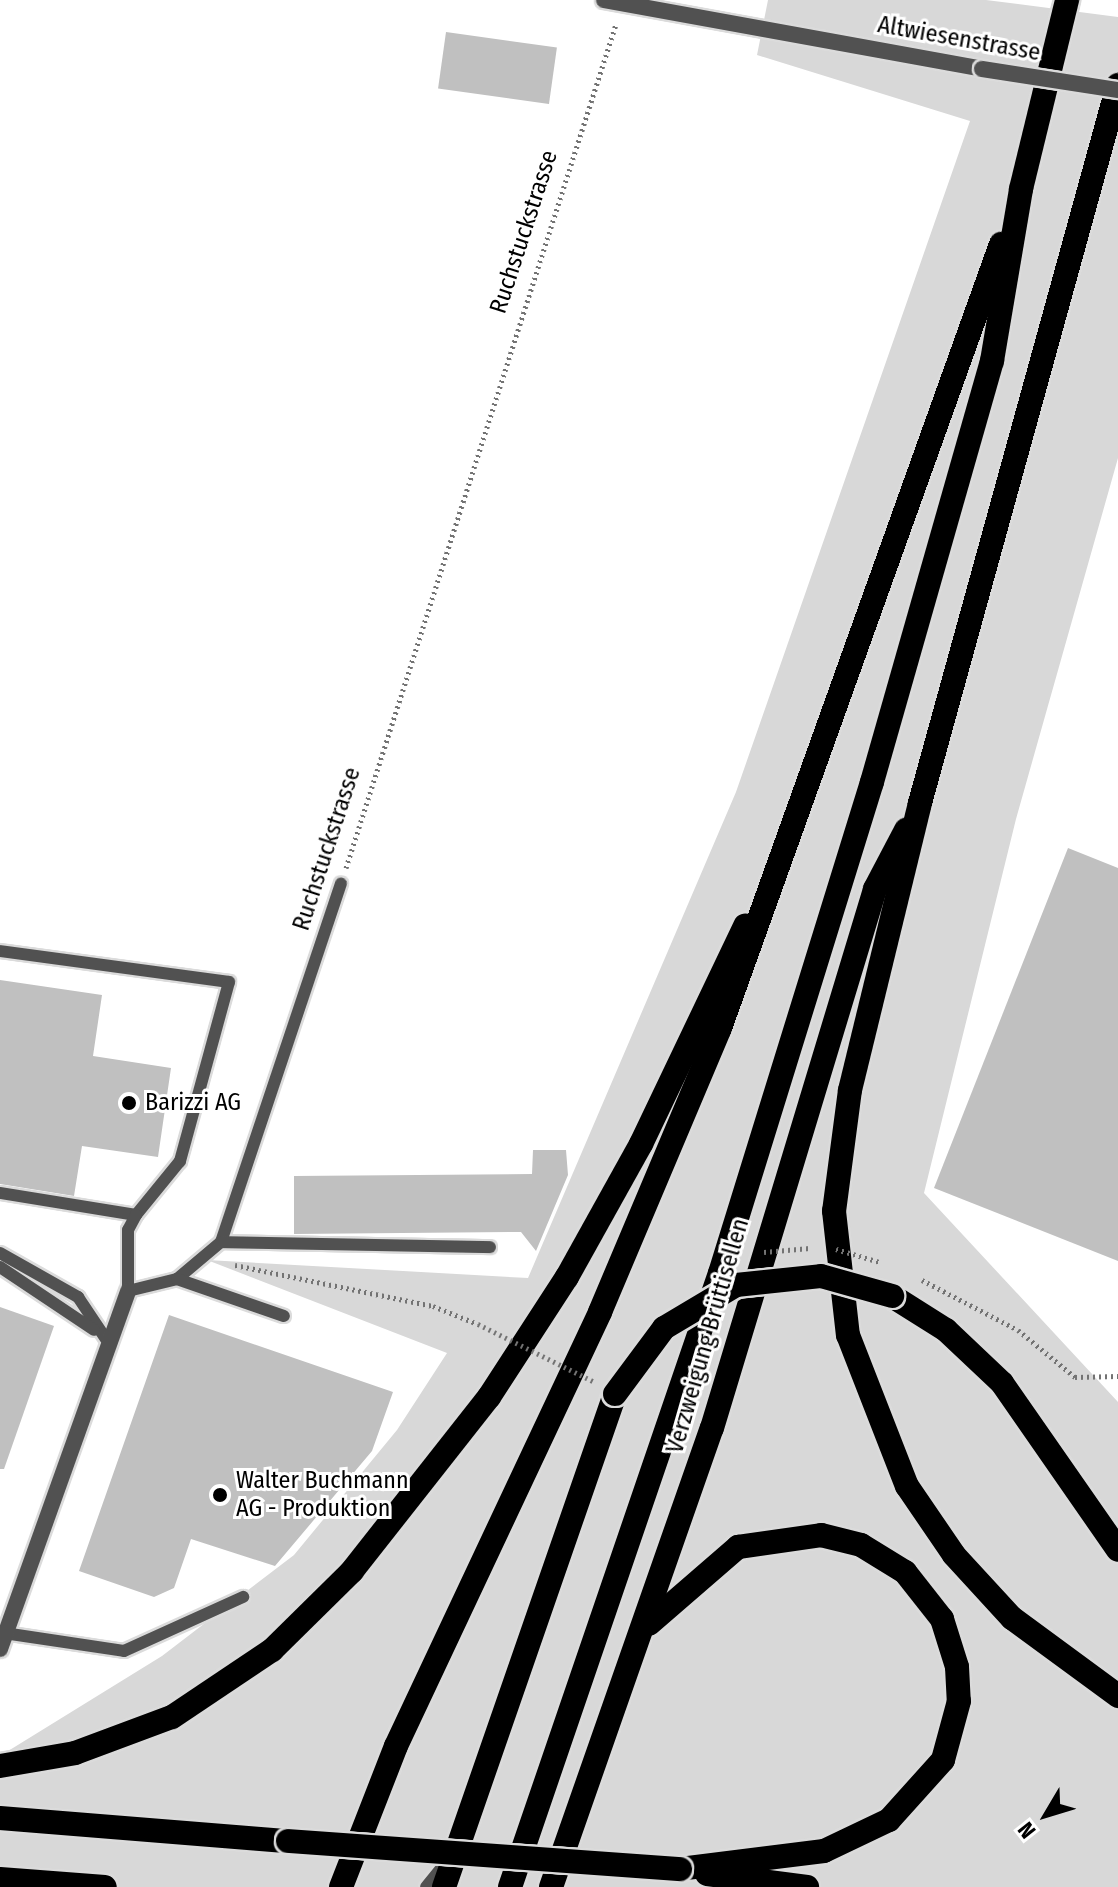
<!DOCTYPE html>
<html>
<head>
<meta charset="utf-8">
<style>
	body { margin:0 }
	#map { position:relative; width:1118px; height:1887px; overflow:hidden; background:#fff; font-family:"Fira Sans Condensed",sans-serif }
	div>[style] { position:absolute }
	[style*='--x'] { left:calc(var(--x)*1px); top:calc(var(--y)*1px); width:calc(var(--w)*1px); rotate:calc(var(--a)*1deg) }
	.green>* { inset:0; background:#d8d8d8 }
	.building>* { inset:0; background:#c0c0c0; transform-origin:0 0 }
	.path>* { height:5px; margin-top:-2.5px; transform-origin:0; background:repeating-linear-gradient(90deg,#737373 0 2px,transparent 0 6px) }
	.roads { filter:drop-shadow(2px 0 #dbdbdb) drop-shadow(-2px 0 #dbdbdb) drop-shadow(0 2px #dbdbdb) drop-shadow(0 -2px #dbdbdb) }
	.service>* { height:12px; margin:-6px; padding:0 6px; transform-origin:6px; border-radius:6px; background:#515151 }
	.minor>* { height:16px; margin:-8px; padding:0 8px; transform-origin:8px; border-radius:8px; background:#515151 }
	.motorway>* { height:24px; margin:-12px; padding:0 12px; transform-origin:12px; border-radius:12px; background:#000 }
	.path-bridge>* { height:5px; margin-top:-2.5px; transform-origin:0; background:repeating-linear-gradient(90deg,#737373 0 2px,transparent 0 6px) }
	.bridges { filter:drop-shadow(2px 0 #dbdbdb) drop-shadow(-2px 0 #dbdbdb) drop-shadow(0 2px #dbdbdb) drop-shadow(0 -2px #dbdbdb) }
	.minor-bridge>* { height:16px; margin:-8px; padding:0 8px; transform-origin:8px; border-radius:8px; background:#515151 }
	.motorway-bridge>* { height:24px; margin:-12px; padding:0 12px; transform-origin:12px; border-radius:12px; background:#000 }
	.dots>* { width:22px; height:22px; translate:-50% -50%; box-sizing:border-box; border:4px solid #fff; border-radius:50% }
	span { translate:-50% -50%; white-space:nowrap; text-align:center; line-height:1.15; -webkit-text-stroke:6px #fff; paint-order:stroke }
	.street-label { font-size:24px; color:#000 }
	.poi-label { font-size:24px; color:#000 }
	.left { translate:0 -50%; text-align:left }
	.north { position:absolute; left:1006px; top:1775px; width:80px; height:80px; -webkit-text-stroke:6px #fff; paint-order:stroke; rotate:232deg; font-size:22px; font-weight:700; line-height:32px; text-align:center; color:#000 }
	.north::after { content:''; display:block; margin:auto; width:28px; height:36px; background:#000; clip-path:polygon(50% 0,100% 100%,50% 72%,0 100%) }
</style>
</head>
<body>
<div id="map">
	<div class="green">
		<div style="clip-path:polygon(768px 0,986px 0,1118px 17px,1118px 458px,1016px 819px,924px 1193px,1118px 1402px,1118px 1887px,0 1887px,0 1756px,162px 1656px,294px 1555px,397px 1430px,447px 1353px,207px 1260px,528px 1278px,736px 792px,970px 121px,757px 55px)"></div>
	</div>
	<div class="building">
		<div style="left:446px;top:32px;width:112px;height:57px;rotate:8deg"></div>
		<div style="clip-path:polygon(1068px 848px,1118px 868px,1118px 1261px,934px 1188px)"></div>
		<div style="clip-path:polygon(0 980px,102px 995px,93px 1056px,171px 1068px,158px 1157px,82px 1146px,74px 1196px,0 1184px)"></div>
		<div style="clip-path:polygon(533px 1150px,566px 1150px,568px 1175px,536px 1251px,521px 1232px,294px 1234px,294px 1176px,532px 1174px)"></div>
		<div style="clip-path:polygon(0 1307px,54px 1326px,4px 1469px,0 1469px)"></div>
		<div style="clip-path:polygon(169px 1315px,393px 1392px,372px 1451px,275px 1566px,191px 1539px,174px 1588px,154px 1597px,79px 1571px)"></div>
	</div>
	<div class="path">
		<div style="--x:346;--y:868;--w:886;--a:-72.26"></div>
		<div style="--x:235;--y:1265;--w:202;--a:11.7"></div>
		<div style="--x:433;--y:1306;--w:48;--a:21.8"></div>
		<div style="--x:922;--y:1280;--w:108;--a:27.5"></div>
		<div style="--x:1018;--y:1330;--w:74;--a:39.5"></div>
		<div style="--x:1075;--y:1377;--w:43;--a:-1.3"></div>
	</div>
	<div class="roads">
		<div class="service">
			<div style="--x:0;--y:951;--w:231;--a:7.7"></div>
			<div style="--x:229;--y:982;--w:186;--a:105.3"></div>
			<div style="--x:180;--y:1161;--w:70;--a:129.2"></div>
			<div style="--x:136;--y:1215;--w:138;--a:-170.8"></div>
			<div style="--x:136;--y:1215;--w:17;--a:118"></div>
			<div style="--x:128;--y:1230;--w:61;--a:90"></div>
			<div style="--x:128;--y:1291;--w:50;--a:-13.8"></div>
			<div style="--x:177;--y:1279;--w:57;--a:-40.1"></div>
			<div style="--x:221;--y:1242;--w:378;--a:-71.5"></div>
			<div style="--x:221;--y:1242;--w:269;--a:1.1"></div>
			<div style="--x:0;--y:1253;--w:90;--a:29.4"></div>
			<div style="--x:78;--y:1297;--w:50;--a:56.3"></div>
			<div style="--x:0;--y:1267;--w:113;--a:33.8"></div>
			<div style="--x:177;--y:1279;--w:113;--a:19.1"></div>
			<div style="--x:4;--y:1633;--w:121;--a:8.5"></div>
			<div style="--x:124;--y:1651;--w:131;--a:-24.4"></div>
			<div style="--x:426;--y:1887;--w:28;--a:-51"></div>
		</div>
		<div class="minor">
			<div style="--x:604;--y:0;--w:384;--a:10.3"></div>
			<div style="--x:0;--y:1649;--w:380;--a:-70.3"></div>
		</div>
		<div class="motorway">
			<div style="--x:1118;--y:85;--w:745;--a:105.42"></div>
			<div style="--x:920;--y:803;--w:295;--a:103.7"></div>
			<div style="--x:850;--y:1090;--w:122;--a:97.5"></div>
			<div style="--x:834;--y:1211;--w:125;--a:83.6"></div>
			<div style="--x:848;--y:1335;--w:162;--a:68.7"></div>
			<div style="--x:907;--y:1486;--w:83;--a:55.7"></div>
			<div style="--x:954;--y:1555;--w:86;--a:47.4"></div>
			<div style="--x:1012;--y:1618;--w:132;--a:36.3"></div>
			<div style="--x:892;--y:1296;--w:64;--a:32.2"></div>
			<div style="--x:946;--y:1330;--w:77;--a:43.4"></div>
			<div style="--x:1002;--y:1383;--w:203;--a:55.2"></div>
			<div style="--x:649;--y:1624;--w:118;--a:-40.9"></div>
			<div style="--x:738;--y:1547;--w:84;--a:-8.2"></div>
			<div style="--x:821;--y:1535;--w:41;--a:14"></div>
			<div style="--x:861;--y:1545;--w:52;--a:31.5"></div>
			<div style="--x:905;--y:1572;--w:60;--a:51.8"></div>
			<div style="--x:942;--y:1619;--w:50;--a:72.6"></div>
			<div style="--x:957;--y:1667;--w:34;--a:87"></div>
			<div style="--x:959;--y:1701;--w:61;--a:105.2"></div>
			<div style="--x:943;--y:1760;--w:81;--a:132"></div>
			<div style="--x:889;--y:1820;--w:72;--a:154.5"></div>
			<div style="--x:824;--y:1851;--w:145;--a:172.9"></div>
			<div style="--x:0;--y:1766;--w:76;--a:-9.8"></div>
			<div style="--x:75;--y:1753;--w:103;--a:-20.4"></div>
			<div style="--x:172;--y:1717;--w:120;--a:-33.8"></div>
			<div style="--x:272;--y:1650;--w:112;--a:-44.6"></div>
			<div style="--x:352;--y:1571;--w:221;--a:-51.8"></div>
			<div style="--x:489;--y:1397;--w:143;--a:-57"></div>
			<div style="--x:567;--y:1277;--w:152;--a:-60.9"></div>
			<div style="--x:641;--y:1144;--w:242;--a:-64.5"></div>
			<div style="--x:0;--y:1818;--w:289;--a:4.6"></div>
			<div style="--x:707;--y:1874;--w:101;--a:7.4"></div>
			<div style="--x:0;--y:1879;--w:105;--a:4.4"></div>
			<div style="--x:341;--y:1887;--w:151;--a:-68.7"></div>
			<div style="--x:396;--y:1746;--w:480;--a:-64.8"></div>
			<div style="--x:600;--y:1312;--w:308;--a:-67.1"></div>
			<div style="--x:720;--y:1028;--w:833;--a:-70.28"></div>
			<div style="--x:444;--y:1887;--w:522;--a:-70.87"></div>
			<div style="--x:510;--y:1887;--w:649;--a:-71.12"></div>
			<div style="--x:720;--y:1273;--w:514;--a:-72.8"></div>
			<div style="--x:872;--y:782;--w:438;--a:-74.1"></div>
			<div style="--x:992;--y:361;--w:174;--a:-80.4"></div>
			<div style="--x:1021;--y:189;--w:195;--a:-76.3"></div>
			<div style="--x:551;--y:1887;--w:486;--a:-70.7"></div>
			<div style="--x:712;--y:1428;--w:563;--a:-73.17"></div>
			<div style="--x:875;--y:889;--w:67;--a:-62.3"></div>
		</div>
	</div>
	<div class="path-bridge">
		<div style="--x:836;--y:1249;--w:46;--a:16.5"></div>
		<div style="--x:764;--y:1252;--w:46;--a:-5"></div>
		<div style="--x:478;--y:1324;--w:128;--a:26.4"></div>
	</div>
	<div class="bridges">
		<div class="minor-bridge">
			<div style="--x:982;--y:69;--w:138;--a:8.8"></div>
		</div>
		<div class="motorway-bridge">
			<div style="--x:615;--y:1394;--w:82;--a:-53.4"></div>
			<div style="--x:664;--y:1328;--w:84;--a:-30.8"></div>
			<div style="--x:736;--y:1285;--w:85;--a:-6"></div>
			<div style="--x:821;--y:1276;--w:74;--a:15.7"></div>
			<div style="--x:288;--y:1841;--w:393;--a:4.1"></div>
		</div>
	</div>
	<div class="dots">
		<div style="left:129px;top:1103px;background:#000"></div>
		<div style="left:220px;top:1495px;background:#000"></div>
	</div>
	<div class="street-label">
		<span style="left:959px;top:39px;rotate:10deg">Altwiesenstrasse</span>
		<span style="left:524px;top:232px;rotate:-72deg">Ruchstuckstrasse</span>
		<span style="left:327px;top:849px;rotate:-72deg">Ruchstuckstrasse</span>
		<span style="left:708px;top:1336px;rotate:-74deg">Verzweigung Brüttisellen</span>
	</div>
	<div class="poi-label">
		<span class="left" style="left:145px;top:1103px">Barizzi AG</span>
		<span class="left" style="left:236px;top:1495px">Walter Buchmann<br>AG - Produktion</span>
	</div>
	<div class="north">N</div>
</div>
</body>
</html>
